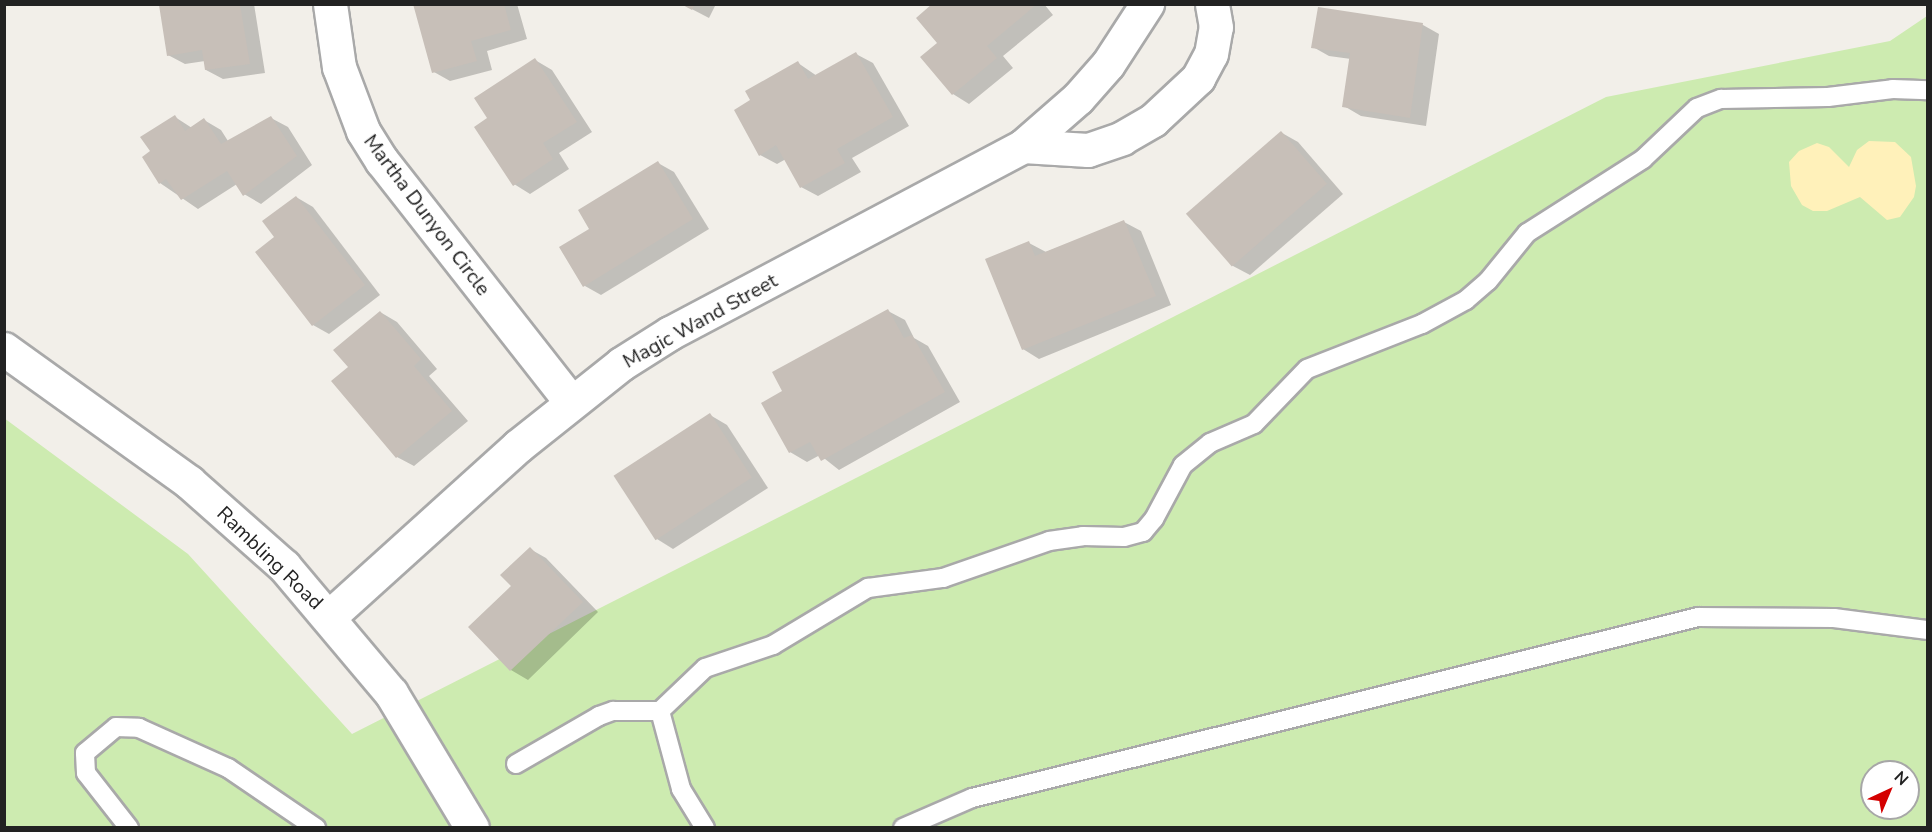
<!DOCTYPE html>
<html>
<head>
<meta charset="utf-8">
<style>
	body { margin:0 }
	#map { position:relative; width:1932px; height:832px; overflow:hidden; background:#f2efe9; font-family:"Nunito Sans",sans-serif }
	div>[style] { position:absolute }
	[style*='--x'] { left:calc(var(--x)*1px); top:calc(var(--y)*1px); width:calc(var(--w)*1px); rotate:calc(var(--a)*1deg) }
	.grass>* { inset:0; background:#cdebb0 }
	.sand>* { inset:0; background:#fff1ba }
	.shadow>* { inset:0; background:#0003 }
	.building>* { inset:0; background:#c7bfb8; transform-origin:0 0 }
	.roads { filter:drop-shadow(2px 0 #a9a9a9) drop-shadow(-2px 0 #a9a9a9) drop-shadow(0 2px #a9a9a9) drop-shadow(0 -2px #a9a9a9) }
	.service>* { height:18px; margin:-9px; padding:0 9px; transform-origin:9px; border-radius:9px; background:#fff }
	.minor>* { height:33px; margin:-16.5px; padding:0 16.5px; transform-origin:16.5px; border-radius:16.5px; background:#fff }
	.tertiary>* { height:33px; margin:-16.5px; padding:0 16.5px; transform-origin:16.5px; border-radius:16.5px; background:#fff }
	span { translate:-50% -50%; white-space:nowrap; text-align:center; line-height:1.15; -webkit-text-stroke:4.5px #fff; paint-order:stroke }
	.street-label { font-size:20px; color:#222 }
	.frame { position:absolute; inset:0; border:6px solid #222; pointer-events:none }
	.north { position:absolute; left:1860px; top:760px; width:60px; height:60px; box-sizing:border-box; background:#fff; border:2px solid #a7a7a7; border-radius:50%; rotate:44deg; font-size:16px; font-weight:700; line-height:24px; text-align:center; color:#222 }
	.north::after { content:''; display:block; margin:auto; width:21px; height:27px; background:#d40000; clip-path:polygon(50% 0,100% 100%,50% 72%,0 100%) }
</style>
</head>
<body>
<div id="map">
	<div class="grass">
		<div style="clip-path:polygon(evenodd,1927px 16px,1927px 827px,5px 827px,4px 418px,188px 554px,352px 734px,1606px 97px,1890px 41px,1927px 16px,1872px 772px,1908px 772px,1908px 808px,1872px 808px,1872px 772px)"></div>
	</div>
	<div class="sand">
		<div style="clip-path:polygon(1869px 141px,1895px 142px,1911px 157px,1916px 186px,1914px 197px,1900px 217px,1887px 220px,1860px 197px,1827px 211px,1813px 211px,1802px 205px,1791px 186px,1789px 162px,1799px 151px,1817px 143px,1829px 147px,1849px 167px,1857px 150px)"></div>
	</div>
	<div class="shadow">
		<div style="clip-path:polygon(160px 4px,254px 4px,265px 73px,223px 79px,206px 70px,205px 61px,185px 64px,168px 55px)"></div>
		<div style="clip-path:polygon(414px 4px,517px 4px,527px 39px,487px 51px,492px 70px,450px 81px,434px 72px)"></div>
		<div style="clip-path:polygon(682px 4px,716px 4px,709px 18px)"></div>
		<div style="clip-path:polygon(935px 4px,1044px 4px,1053px 15px,1003px 56px,1013px 68px,969px 104px,953px 94px,939px 44px)"></div>
		<div style="clip-path:polygon(1319px 9px,1423px 25px,1439px 34px,1426px 126px,1361px 116px,1344px 106px,1351px 59px,1329px 56px,1313px 47px)"></div>
		<div style="clip-path:polygon(856px 54px,873px 63px,909px 126px,852px 158px,861px 172px,818px 196px,801px 187px,786px 159px,777px 164px,760px 155px,752px 101px,798px 63px,817px 76px)"></div>
		<div style="clip-path:polygon(535px 60px,552px 70px,592px 132px,559px 153px,569px 169px,530px 194px,514px 184px,489px 119px)"></div>
		<div style="clip-path:polygon(175px 117px,192px 128px,204px 120px,221px 130px,228px 141px,271px 118px,288px 127px,312px 165px,261px 204px,244px 194px,237px 184px,198px 209px,160px 183px,152px 152px)"></div>
		<div style="clip-path:polygon(1282px 133px,1298px 142px,1343px 194px,1250px 275px,1233px 266px,1188px 214px)"></div>
		<div style="clip-path:polygon(658px 163px,674px 172px,709px 229px,601px 295px,585px 286px,591px 230px)"></div>
		<div style="clip-path:polygon(296px 197px,313px 207px,380px 295px,329px 334px,313px 325px,276px 237px)"></div>
		<div style="clip-path:polygon(1124px 222px,1141px 231px,1171px 305px,1039px 359px,1023px 349px,1029px 243px,1046px 252px)"></div>
		<div style="clip-path:polygon(888px 311px,905px 320px,914px 338px,928px 346px,960px 402px,839px 470px,820px 455px,807px 462px,790px 452px,784px 391px)"></div>
		<div style="clip-path:polygon(380px 312px,397px 322px,437px 369px,429px 376px,468px 421px,414px 466px,397px 457px)"></div>
		<div style="clip-path:polygon(710px 415px,727px 425px,768px 488px,673px 549px,657px 539px)"></div>
		<div style="clip-path:polygon(530px 549px,546px 558px,598px 612px,528px 680px,511px 670px,470px 627px,513px 586px)"></div>
	</div>
	<div class="building">
		<div style="clip-path:polygon(413px 4px,504px 4px,511px 30px,471px 41px,477px 61px,432px 73px)"></div>
		<div style="clip-path:polygon(681px 4px,695px 4px,692px 10px)"></div>
		<div style="clip-path:polygon(932px 4px,1037px 4px,987px 46px,997px 58px,952px 95px,920px 57px,937px 43px,916px 18px)"></div>
		<div style="clip-path:polygon(159px 5px,240px 5px,250px 64px,205px 70px,202px 50px,167px 56px)"></div>
		<div style="clip-path:polygon(1318px 7px,1423px 23px,1410px 118px,1342px 107px,1350px 53px,1311px 48px)"></div>
		<div style="clip-path:polygon(856px 52px,893px 117px,837px 149px,845px 163px,800px 188px,776px 145px,759px 156px,734px 110px,750px 100px,745px 91px,798px 61px,808px 79px)"></div>
		<div style="clip-path:polygon(535px 58px,577px 122px,543px 143px,553px 159px,513px 186px,474px 127px,487px 118px,474px 98px)"></div>
		<div style="clip-path:polygon(175px 115px,185px 131px,204px 118px,221px 144px,271px 116px,297px 156px,243px 196px,227px 171px,181px 200px,166px 179px,159px 184px,142px 157px,150px 151px,140px 137px)"></div>
		<div style="left:1281px;top:131px;width:70px;height:126px;rotate:49deg"></div>
		<div style="clip-path:polygon(658px 161px,693px 219px,583px 287px,559px 247px,589px 229px,578px 210px)"></div>
		<div style="clip-path:polygon(296px 196px,365px 285px,312px 326px,255px 252px,274px 237px,262px 221px)"></div>
		<div style="clip-path:polygon(1124px 220px,1156px 296px,1022px 350px,985px 259px,1029px 241px,1035px 256px)"></div>
		<div style="clip-path:polygon(888px 309px,904px 338px,912px 335px,945px 392px,821px 461px,810px 442px,789px 453px,761px 403px,782px 391px,772px 372px)"></div>
		<div style="clip-path:polygon(380px 311px,421px 359px,414px 366px,452px 411px,396px 458px,331px 381px,348px 367px,333px 350px)"></div>
		<div style="left:710px;top:413px;width:77px;height:115px;rotate:57deg"></div>
		<div style="clip-path:polygon(530px 547px,583px 602px,510px 671px,468px 627px,511px 586px,500px 575px)"></div>
	</div>
	<div class="roads">
		<div class="service">
			<div style="--x:660;--y:711;--w:81;--a:74.9"></div>
			<div style="--x:681;--y:789;--w:46;--a:58.4"></div>
			<div style="--x:516;--y:764;--w:96;--a:-30"></div>
			<div style="--x:599;--y:716;--w:15;--a:-20"></div>
			<div style="--x:613;--y:711;--w:47;--a:0"></div>
			<div style="--x:660;--y:711;--w:62;--a:-43.7"></div>
			<div style="--x:705;--y:668;--w:72;--a:-18.7"></div>
			<div style="--x:773;--y:645;--w:111;--a:-31"></div>
			<div style="--x:868;--y:588;--w:76;--a:-7.6"></div>
			<div style="--x:943;--y:578;--w:112;--a:-19.2"></div>
			<div style="--x:1049;--y:541;--w:34;--a:-8"></div>
			<div style="--x:1083;--y:536;--w:41;--a:1.4"></div>
			<div style="--x:1124;--y:537;--w:20;--a:-15"></div>
			<div style="--x:1143;--y:532;--w:17;--a:-50"></div>
			<div style="--x:1154;--y:519;--w:61;--a:-61.8"></div>
			<div style="--x:1183;--y:465;--w:35;--a:-39"></div>
			<div style="--x:1210;--y:443;--w:48;--a:-23.4"></div>
			<div style="--x:1254;--y:424;--w:76;--a:-46.1"></div>
			<div style="--x:1307;--y:369;--w:123;--a:-21.4"></div>
			<div style="--x:1422;--y:324;--w:50;--a:-28.6"></div>
			<div style="--x:1466;--y:300;--w:29;--a:-41"></div>
			<div style="--x:1488;--y:281;--w:62;--a:-50.9"></div>
			<div style="--x:1527;--y:233;--w:138;--a:-32.5"></div>
			<div style="--x:1643;--y:159;--w:74;--a:-43.4"></div>
			<div style="--x:1697;--y:108;--w:26;--a:-21"></div>
			<div style="--x:1721;--y:99;--w:107;--a:-1.1"></div>
			<div style="--x:1828;--y:97;--w:65;--a:-7"></div>
			<div style="--x:1893;--y:89;--w:35;--a:2"></div>
			<div style="--x:129;--y:828;--w:70;--a:-128"></div>
			<div style="--x:86;--y:773;--w:20;--a:-93"></div>
			<div style="--x:85;--y:753;--w:40;--a:-40"></div>
			<div style="--x:116;--y:727;--w:23;--a:2"></div>
			<div style="--x:139;--y:728;--w:98;--a:24.2"></div>
			<div style="--x:228;--y:768;--w:107;--a:34.3"></div>
			<div style="--x:903;--y:828;--w:75;--a:-23.5"></div>
			<div style="--x:972;--y:798;--w:748;--a:-14"></div>
			<div style="--x:1698;--y:617;--w:136;--a:0.4"></div>
			<div style="--x:1834;--y:618;--w:95;--a:7.3"></div>
		</div>
		<div class="minor">
			<div style="--x:330;--y:4;--w:64;--a:81.9"></div>
			<div style="--x:339;--y:67;--w:68;--a:69.4"></div>
			<div style="--x:363;--y:131;--w:36;--a:58"></div>
			<div style="--x:382;--y:161;--w:306;--a:51.9"></div>
			<div style="--x:1023;--y:146;--w:65;--a:3.5"></div>
			<div style="--x:1088;--y:150;--w:36;--a:-19"></div>
			<div style="--x:1122;--y:138;--w:36;--a:-30"></div>
			<div style="--x:1153;--y:120;--w:62;--a:-43"></div>
			<div style="--x:1198;--y:78;--w:27;--a:-62"></div>
			<div style="--x:1211;--y:54;--w:27;--a:-80"></div>
			<div style="--x:1216;--y:27;--w:23;--a:-100"></div>
			<div style="--x:330;--y:616;--w:253;--a:-42.1"></div>
			<div style="--x:518;--y:446;--w:132;--a:-38.5"></div>
			<div style="--x:621;--y:364;--w:58;--a:-32.3"></div>
			<div style="--x:670;--y:333;--w:399;--a:-27.9"></div>
			<div style="--x:1023;--y:146;--w:73;--a:-41.1"></div>
			<div style="--x:1078;--y:98;--w:45;--a:-48.6"></div>
			<div style="--x:1108;--y:64;--w:72;--a:-57"></div>
		</div>
		<div class="tertiary">
			<div style="--x:4;--y:349;--w:228;--a:35.7"></div>
			<div style="--x:189;--y:482;--w:127;--a:41.5"></div>
			<div style="--x:284;--y:566;--w:166;--a:49.9"></div>
			<div style="--x:391;--y:693;--w:157;--a:59"></div>
		</div>
	</div>
	<div class="street-label">
		<span style="left:427px;top:215px;rotate:53deg">Martha Dunyon Circle</span>
		<span style="left:700px;top:321px;rotate:-29deg">Magic Wand Street</span>
		<span style="left:270px;top:558px;rotate:44deg">Rambling Road</span>
	</div>
	<div class="frame"></div>
	<div class="north">N</div>
</div>
</body>
</html>
